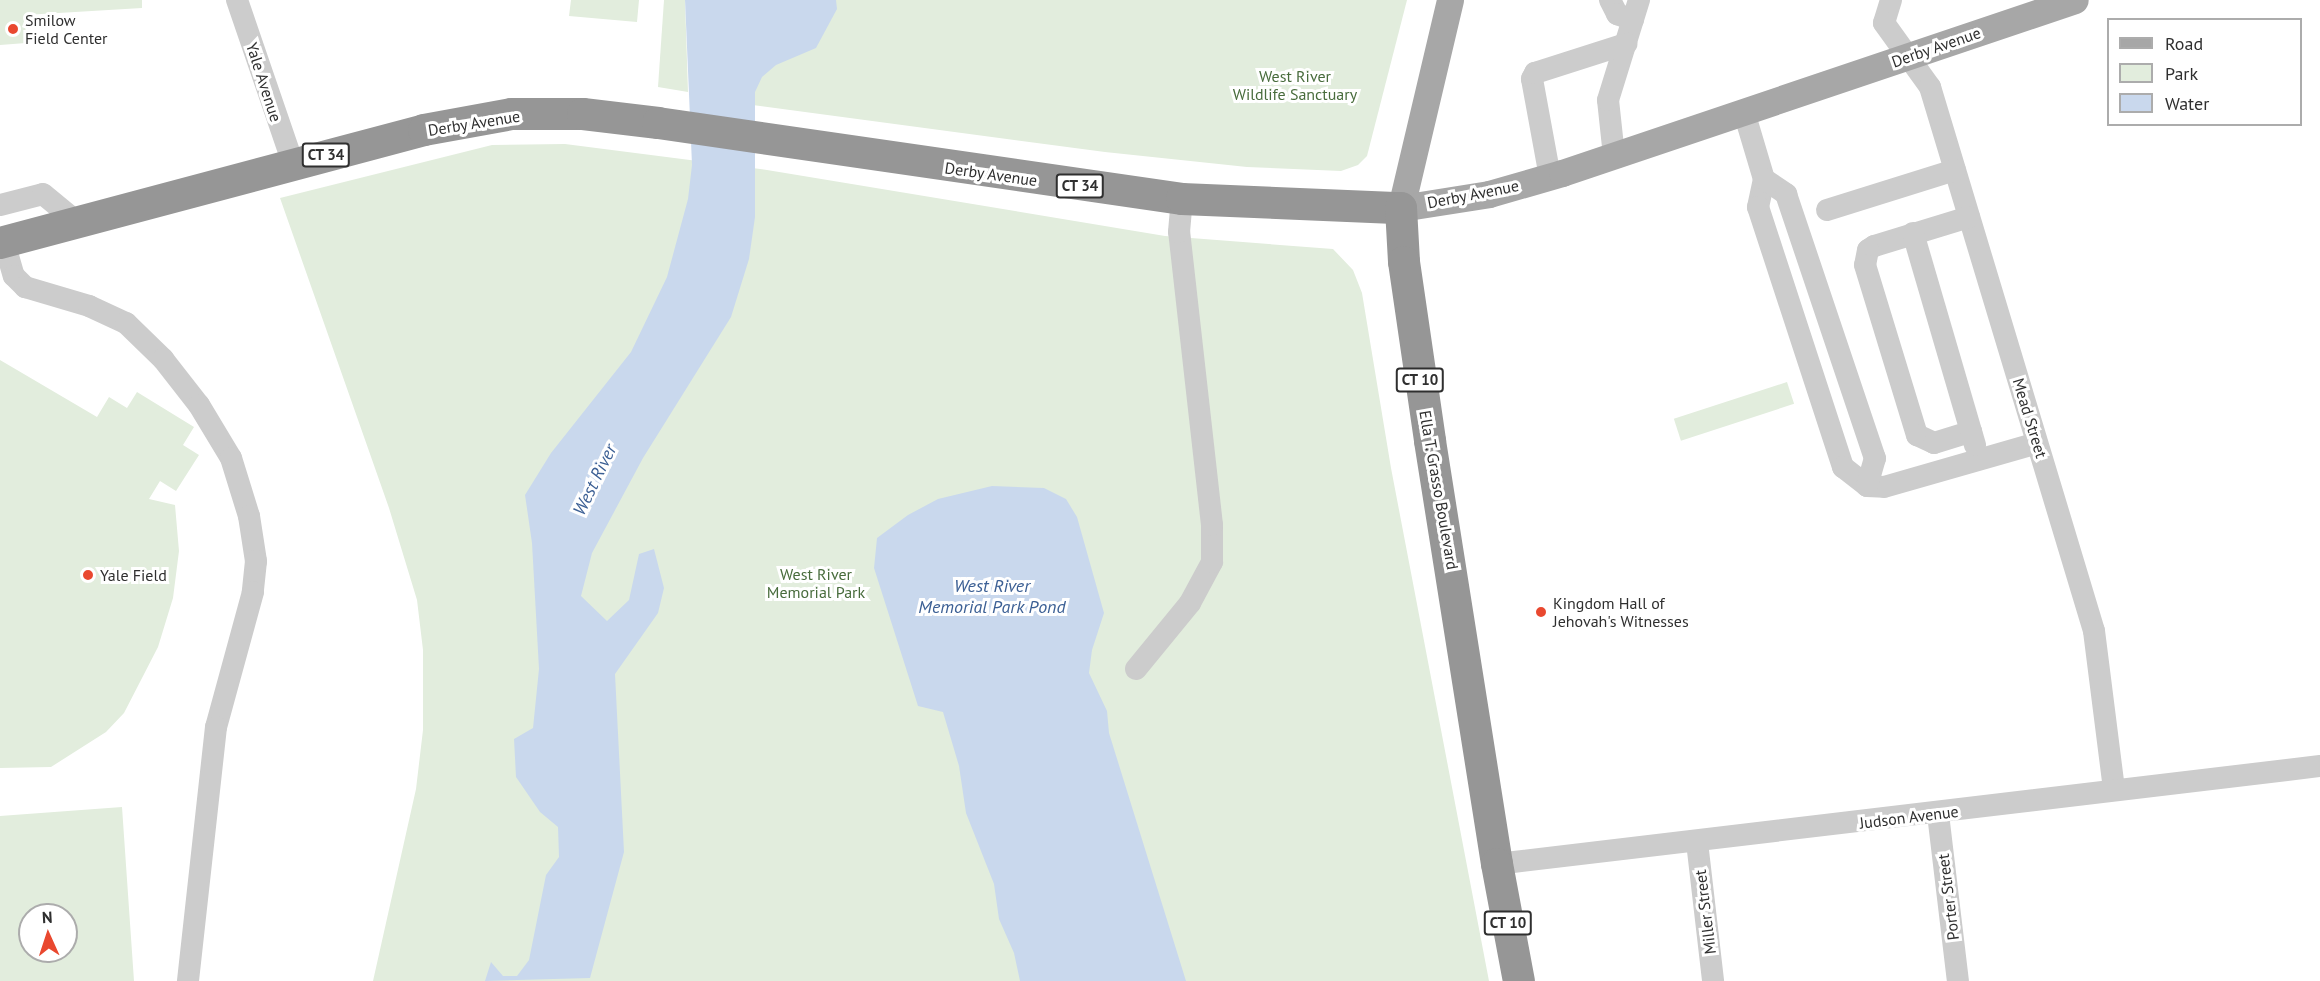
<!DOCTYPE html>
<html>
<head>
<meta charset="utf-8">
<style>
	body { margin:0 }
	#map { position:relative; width:2320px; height:981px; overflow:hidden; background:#fff; font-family:"PT Sans",sans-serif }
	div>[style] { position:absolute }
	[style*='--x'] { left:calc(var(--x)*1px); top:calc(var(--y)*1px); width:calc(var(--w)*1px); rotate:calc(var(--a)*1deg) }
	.green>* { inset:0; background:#e2eddd; transform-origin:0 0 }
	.water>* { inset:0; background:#c9d8ed }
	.minor>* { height:22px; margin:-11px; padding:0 11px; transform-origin:11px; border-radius:11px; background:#ccc }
	.major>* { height:27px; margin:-13.5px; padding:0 13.5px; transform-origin:13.5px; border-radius:13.5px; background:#a7a7a7 }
	.highway>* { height:32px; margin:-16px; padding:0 16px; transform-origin:16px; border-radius:16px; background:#969696 }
	.dots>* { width:16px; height:16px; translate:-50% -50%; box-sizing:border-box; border:3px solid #fff; border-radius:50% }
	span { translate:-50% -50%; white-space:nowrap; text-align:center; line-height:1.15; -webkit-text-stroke:6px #fff; paint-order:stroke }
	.shield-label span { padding:2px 4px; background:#fff; border:2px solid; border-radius:4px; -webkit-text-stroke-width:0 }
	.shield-label { font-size:15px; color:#2f2f2f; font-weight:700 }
	.poi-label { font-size:16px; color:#2f2f2f }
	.left { translate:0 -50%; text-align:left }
	.street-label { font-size:16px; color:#2f2f2f }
	.park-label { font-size:16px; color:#486c3c }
	.water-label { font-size:18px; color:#3b5f94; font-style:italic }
	.legend { position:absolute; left:2107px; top:18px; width:195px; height:108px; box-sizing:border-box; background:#fff; border:2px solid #acacac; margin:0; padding:8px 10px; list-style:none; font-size:18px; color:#2f2f2f }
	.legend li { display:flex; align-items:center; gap:12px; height:30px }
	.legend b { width:30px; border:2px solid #acacac }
	.north { position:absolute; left:18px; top:903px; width:60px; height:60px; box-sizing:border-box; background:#fff; border:2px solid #acacac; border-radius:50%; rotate:357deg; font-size:16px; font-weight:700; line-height:24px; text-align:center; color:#2f2f2f }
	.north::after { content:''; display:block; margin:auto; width:21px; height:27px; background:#e9482f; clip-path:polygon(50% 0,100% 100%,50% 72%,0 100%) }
</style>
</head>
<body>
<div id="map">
	<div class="green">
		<div style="clip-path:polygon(0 0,142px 0,142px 8px,25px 15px,26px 43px,0 45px)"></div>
		<div style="clip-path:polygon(571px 0,639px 0,637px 22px,569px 16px)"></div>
		<div style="clip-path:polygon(664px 0,685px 0,688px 92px,658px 87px)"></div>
		<div style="clip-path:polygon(713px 0,1407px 0,1367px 156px,1358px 165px,1341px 171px,1247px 167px,1105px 152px,730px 102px)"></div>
		<div style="clip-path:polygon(565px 144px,767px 170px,1165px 236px,1333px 249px,1353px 270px,1362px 293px,1391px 468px,1489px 981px,373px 981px,416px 789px,423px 730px,423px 650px,417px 600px,389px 508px,280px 198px,492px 145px)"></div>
		<div style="clip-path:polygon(0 360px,97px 417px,109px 397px,127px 408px,137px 392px,194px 427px,183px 445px,199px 455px,176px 491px,160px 481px,149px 499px,175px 505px,179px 551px,173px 598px,158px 647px,124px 713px,106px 732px,51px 767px,0 768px)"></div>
		<div style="left:1787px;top:382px;width:23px;height:119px;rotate:72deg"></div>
		<div style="clip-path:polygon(evenodd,122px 807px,134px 981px,0 981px,0 816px,122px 807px,30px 915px,66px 915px,66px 951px,30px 951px,30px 915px)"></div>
	</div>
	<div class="water">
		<div style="clip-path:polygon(685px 0,836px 0,837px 9px,816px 48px,776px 65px,762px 77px,755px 92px,755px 217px,749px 259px,731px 317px,643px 458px,592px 553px,581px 596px,607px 621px,629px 600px,639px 554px,654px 549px,664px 588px,658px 613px,615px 674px,624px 852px,590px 978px,485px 981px,491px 962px,503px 976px,517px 976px,529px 960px,546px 875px,559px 857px,558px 827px,540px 812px,516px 777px,514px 739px,533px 728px,539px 669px,532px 543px,525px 495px,551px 453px,631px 352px,667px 277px,688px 199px,692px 165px)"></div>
		<div style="clip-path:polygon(992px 486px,1044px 488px,1066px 499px,1077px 517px,1104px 613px,1092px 650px,1089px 673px,1107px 711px,1109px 733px,1186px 981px,1020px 981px,1014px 953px,999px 919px,994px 884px,966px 813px,959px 766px,943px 712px,918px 706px,874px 568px,877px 538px,908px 515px,938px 499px)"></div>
	</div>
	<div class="minor">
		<div style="--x:237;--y:0;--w:173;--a:71.1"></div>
		<div style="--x:1610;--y:0;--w:16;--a:63"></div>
		<div style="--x:1617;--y:14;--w:17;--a:21"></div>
		<div style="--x:1891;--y:0;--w:24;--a:107"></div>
		<div style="--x:1884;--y:23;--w:79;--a:54.3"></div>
		<div style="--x:1930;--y:87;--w:568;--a:73.22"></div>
		<div style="--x:2094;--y:631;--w:160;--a:82.8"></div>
		<div style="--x:1744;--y:112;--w:70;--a:73.4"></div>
		<div style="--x:1764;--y:179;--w:29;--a:102"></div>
		<div style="--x:1758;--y:207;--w:274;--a:71.9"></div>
		<div style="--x:1843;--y:467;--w:31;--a:38"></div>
		<div style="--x:1867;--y:486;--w:17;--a:3"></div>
		<div style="--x:1884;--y:487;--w:159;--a:-16"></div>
		<div style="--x:1614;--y:156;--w:56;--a:-96.1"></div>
		<div style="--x:1608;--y:100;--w:105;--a:-72.8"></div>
		<div style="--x:1550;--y:177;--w:100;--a:-100.4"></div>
		<div style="--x:1532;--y:79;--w:7;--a:-63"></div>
		<div style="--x:1535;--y:73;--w:96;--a:-17.7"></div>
		<div style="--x:1764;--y:179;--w:27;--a:34"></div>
		<div style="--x:1786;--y:194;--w:279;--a:71.4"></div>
		<div style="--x:1875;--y:458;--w:29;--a:106"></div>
		<div style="--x:0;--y:205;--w:44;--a:-14.3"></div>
		<div style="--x:43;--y:194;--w:44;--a:39.5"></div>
		<div style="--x:1827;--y:210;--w:134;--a:-17.4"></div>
		<div style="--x:1969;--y:217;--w:99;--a:163"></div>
		<div style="--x:1874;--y:246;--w:7;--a:146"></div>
		<div style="--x:1868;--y:250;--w:15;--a:101"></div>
		<div style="--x:1865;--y:265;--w:178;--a:73"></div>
		<div style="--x:1917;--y:435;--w:19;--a:25"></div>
		<div style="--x:1934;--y:443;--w:39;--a:-17"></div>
		<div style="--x:1913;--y:233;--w:221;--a:73.7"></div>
		<div style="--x:4;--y:242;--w:35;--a:74"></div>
		<div style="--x:14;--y:276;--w:16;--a:45"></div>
		<div style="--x:25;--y:287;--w:67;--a:16.5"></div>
		<div style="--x:89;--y:306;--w:41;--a:24.7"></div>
		<div style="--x:126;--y:323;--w:52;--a:44.2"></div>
		<div style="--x:163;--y:359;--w:58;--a:52"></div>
		<div style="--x:199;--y:405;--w:62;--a:58.9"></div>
		<div style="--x:231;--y:458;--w:61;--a:72.8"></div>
		<div style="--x:249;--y:516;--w:46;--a:81.2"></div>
		<div style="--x:256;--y:561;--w:31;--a:96"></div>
		<div style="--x:253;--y:592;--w:140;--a:105.3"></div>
		<div style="--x:216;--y:727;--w:256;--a:96.3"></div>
		<div style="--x:1136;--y:669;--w:85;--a:-50.7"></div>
		<div style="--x:1190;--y:603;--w:47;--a:-61.8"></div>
		<div style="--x:1212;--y:562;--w:37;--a:-90"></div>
		<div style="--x:1212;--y:525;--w:295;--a:-96.4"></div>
		<div style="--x:1179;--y:232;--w:33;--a:-85"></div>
		<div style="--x:1938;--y:814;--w:168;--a:83.2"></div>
		<div style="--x:1697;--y:842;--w:140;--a:83.4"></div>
		<div style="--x:1497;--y:864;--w:829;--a:-6.79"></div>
	</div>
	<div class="major">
		<div style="--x:1450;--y:0;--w:214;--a:103.3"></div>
		<div style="--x:1401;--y:208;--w:89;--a:-9"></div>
		<div style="--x:1489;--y:194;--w:76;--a:-16"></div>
		<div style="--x:1562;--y:173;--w:541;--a:-18.64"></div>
	</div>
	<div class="highway">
		<div style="--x:0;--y:243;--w:439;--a:-14.9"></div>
		<div style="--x:424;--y:130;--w:89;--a:-10.3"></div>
		<div style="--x:512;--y:114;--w:71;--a:0"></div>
		<div style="--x:583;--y:114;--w:76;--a:6.8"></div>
		<div style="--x:658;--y:123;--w:529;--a:8.25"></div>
		<div style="--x:1182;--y:199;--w:219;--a:2.4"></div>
		<div style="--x:1401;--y:208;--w:54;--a:86.8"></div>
		<div style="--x:1404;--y:262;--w:181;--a:81.7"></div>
		<div style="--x:1430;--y:441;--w:428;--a:81"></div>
		<div style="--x:1497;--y:864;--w:119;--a:79.4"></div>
	</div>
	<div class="dots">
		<div style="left:13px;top:29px;background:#e9482f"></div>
		<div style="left:88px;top:575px;background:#e9482f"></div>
		<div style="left:1541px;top:612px;background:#e9482f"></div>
	</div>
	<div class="shield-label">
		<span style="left:326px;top:155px">CT 34</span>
		<span style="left:1080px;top:186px">CT 34</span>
		<span style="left:1420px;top:380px">CT 10</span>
		<span style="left:1508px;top:923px">CT 10</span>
	</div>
	<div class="poi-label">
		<span class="left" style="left:25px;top:29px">Smilow<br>Field Center</span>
		<span class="left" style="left:100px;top:575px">Yale Field</span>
		<span class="left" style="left:1553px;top:612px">Kingdom Hall of<br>Jehovah's Witnesses</span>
	</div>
	<div class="street-label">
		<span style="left:1936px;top:47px;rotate:-19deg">Derby Avenue</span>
		<span style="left:264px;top:82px;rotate:72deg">Yale Avenue</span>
		<span style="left:474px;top:123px;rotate:-9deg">Derby Avenue</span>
		<span style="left:991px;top:174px;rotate:8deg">Derby Avenue</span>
		<span style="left:1473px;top:194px;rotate:-11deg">Derby Avenue</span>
		<span style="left:2030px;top:418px;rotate:73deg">Mead Street</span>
		<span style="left:1439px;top:490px;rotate:80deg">Ella T. Grasso Boulevard</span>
		<span style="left:1909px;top:817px;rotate:-7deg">Judson Avenue</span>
		<span style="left:1948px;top:897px;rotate:-97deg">Porter Street</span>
		<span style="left:1705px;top:912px;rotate:-97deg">Miller Street</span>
	</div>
	<div class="park-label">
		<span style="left:1295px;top:85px">West River<br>Wildlife Sanctuary</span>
		<span style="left:816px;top:583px">West River<br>Memorial Park</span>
	</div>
	<div class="water-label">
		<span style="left:595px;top:480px;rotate:-64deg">West River</span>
		<span style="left:992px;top:597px">West River<br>Memorial Park Pond</span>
	</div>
	<ul class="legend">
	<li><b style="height:8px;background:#a7a7a7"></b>Road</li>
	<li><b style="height:16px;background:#e2eddd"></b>Park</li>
	<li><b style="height:16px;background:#c9d8ed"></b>Water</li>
	</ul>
	<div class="north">N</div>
</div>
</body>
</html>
